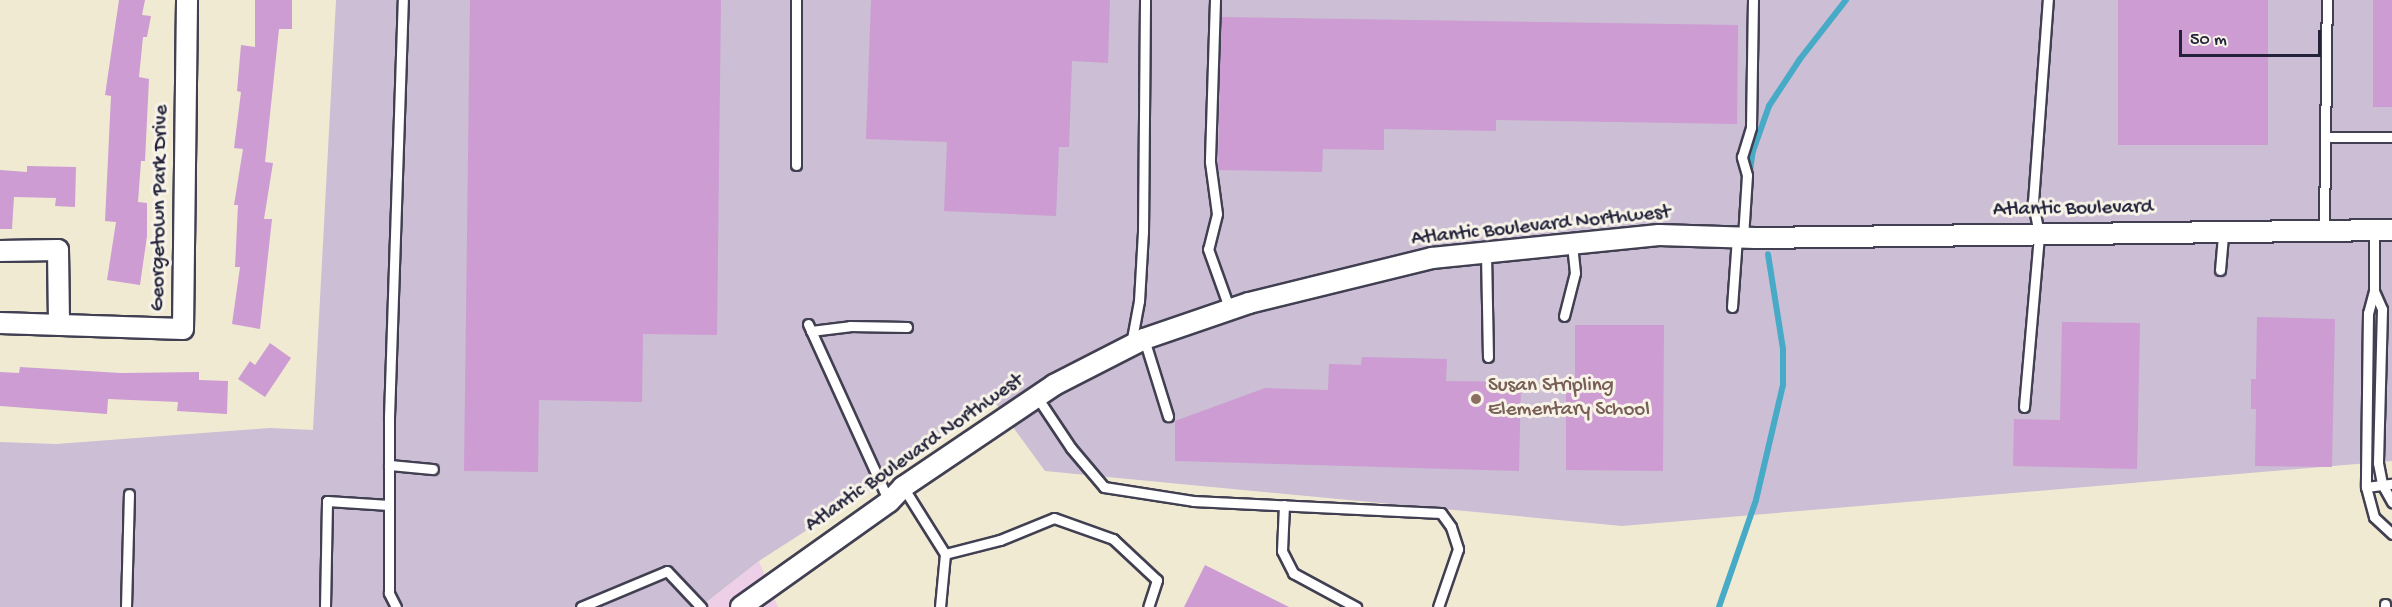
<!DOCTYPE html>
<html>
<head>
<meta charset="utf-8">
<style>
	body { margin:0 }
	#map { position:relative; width:2392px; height:607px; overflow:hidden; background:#f1ead3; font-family:"Gochi Hand",sans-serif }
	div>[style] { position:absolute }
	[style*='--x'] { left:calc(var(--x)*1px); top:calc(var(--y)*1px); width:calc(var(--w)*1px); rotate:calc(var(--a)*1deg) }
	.built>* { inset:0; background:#edd0e8 }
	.industrial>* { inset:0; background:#ccbed4 }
	.stream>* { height:6px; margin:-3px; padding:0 3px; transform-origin:3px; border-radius:3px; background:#47aac7 }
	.building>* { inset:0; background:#cc9cd2; transform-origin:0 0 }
	.roads { filter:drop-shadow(2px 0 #414052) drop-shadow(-2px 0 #414052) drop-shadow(0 2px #414052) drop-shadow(0 -2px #414052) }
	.lane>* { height:9px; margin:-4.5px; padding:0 4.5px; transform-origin:4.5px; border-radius:4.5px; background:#fff }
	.street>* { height:20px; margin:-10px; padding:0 10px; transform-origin:10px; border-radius:10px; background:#fff }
	.dots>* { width:16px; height:16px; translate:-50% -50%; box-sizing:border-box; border:3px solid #f7f3e8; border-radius:50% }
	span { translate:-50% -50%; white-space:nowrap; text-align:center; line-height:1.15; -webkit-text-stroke:6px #f7f3e8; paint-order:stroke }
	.street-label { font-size:21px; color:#22223b }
	.education-label { font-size:21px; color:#785e54 }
	.left { translate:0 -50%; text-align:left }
	.scale { position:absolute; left:2179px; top:30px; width:142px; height:27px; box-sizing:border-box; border:3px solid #22223b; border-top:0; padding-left:8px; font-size:18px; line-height:21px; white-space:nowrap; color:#22223b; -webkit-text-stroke:4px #f7f3e8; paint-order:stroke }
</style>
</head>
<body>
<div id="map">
	<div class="built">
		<div style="clip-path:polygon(759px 561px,778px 607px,700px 607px)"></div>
	</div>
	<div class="industrial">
		<div style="clip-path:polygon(336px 0,2392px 0,2392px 461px,1622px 526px,1045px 471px,989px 394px,877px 485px,759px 561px,700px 607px,0 607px,0 442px,56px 444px,270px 428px,313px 430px)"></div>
	</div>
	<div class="stream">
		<div style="--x:1749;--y:178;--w:27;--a:-82"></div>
		<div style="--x:1753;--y:151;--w:48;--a:-70.4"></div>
		<div style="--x:1769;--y:106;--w:56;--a:-56.6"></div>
		<div style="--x:1800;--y:59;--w:75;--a:-52.1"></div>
		<div style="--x:1719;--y:607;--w:113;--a:-70.9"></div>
		<div style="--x:1756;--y:500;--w:118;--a:-76.8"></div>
		<div style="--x:1783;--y:385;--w:36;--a:-90"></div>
		<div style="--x:1783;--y:349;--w:96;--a:-99"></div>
	</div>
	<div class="building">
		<div style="clip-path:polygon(119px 0,145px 0,142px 15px,151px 16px,147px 37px,143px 37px,139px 77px,149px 79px,145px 161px,141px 161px,138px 202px,147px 203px,147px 236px,140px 285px,107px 280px,116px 222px,105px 221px,111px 96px,105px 95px)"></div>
		<div style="clip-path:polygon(255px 0,292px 0,292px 29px,279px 29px,265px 162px,273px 163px,264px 219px,272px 219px,260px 329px,232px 324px,240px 267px,235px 267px,238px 205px,234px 205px,243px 149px,234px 148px,241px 92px,237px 91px,241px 45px,255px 47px)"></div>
		<div style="clip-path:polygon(470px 0,721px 0,717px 335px,643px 334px,642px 402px,539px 400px,538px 472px,464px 471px)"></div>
		<div style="clip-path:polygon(871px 0,1110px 0,1108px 63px,1072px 61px,1069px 147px,1059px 147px,1056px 216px,944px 211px,947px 142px,866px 139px)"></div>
		<div style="left:2118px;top:0;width:150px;height:145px"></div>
		<div style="left:2373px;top:0;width:19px;height:107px"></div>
		<div style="clip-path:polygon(1221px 17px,1738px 25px,1737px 124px,1496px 120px,1496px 131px,1384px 129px,1384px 150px,1323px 149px,1322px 172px,1218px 170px)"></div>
		<div style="clip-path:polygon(27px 166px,76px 167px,75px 207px,55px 206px,56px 198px,14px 197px,12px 229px,0 229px,0 170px,27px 172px)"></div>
		<div style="clip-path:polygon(2257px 317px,2335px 319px,2332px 467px,2255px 466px,2256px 409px,2251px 409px,2251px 379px,2256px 379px)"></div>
		<div style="clip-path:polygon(2062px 322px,2140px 323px,2137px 469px,2013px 466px,2014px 419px,2060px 420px)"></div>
		<div style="clip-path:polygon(1575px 325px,1664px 325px,1663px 471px,1566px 470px,1566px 384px,1575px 384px)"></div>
		<div style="clip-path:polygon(270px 343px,291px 358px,265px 397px,238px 379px,250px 361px,255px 365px)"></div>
		<div style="clip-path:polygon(1362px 357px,1447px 359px,1446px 381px,1521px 382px,1519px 471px,1175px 461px,1175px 421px,1265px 388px,1328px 390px,1329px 364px,1361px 365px)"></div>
		<div style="clip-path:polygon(20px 367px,121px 373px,199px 372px,199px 380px,228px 381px,227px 414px,177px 411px,178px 402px,108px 399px,107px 414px,0 406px,0 372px,19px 373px)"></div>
		<div style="clip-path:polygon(1205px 565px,1289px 607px,1184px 607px)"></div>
	</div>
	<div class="roads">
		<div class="lane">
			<div style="--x:796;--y:0;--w:165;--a:90"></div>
			<div style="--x:1215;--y:0;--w:162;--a:91.8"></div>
			<div style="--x:1210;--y:162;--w:52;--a:82.3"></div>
			<div style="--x:1217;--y:214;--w:36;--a:104"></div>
			<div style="--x:1208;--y:249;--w:65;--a:70.2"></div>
			<div style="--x:2325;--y:137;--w:67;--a:0"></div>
			<div style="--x:2324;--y:230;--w:230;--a:-89.3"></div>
			<div style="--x:2374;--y:230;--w:61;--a:90"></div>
			<div style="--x:2374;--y:291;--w:23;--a:105"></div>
			<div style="--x:2368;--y:313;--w:174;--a:90.7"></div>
			<div style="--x:2366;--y:487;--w:31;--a:75"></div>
			<div style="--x:2374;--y:517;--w:25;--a:43"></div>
			<div style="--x:1743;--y:237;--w:62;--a:-86.3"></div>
			<div style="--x:1747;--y:175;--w:19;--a:-106"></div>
			<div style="--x:1742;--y:157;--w:31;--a:-73"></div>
			<div style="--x:1751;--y:127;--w:127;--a:-89.1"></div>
			<div style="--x:1486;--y:253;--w:104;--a:88.9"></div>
			<div style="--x:2220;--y:270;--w:38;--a:-85"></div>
			<div style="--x:2374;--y:291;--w:20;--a:66"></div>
			<div style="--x:2382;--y:309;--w:154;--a:91.5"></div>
			<div style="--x:2378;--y:463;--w:21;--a:79"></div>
			<div style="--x:2382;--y:484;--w:21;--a:61"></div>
			<div style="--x:1732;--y:307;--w:70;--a:-85.9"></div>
			<div style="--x:1564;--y:316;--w:44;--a:-75.7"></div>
			<div style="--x:1575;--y:273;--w:29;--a:-96"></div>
			<div style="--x:808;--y:324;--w:196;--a:65.5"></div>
			<div style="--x:811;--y:331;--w:39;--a:-7"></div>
			<div style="--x:850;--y:326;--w:57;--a:1"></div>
			<div style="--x:1144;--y:339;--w:81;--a:72.7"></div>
			<div style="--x:1131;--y:344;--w:44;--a:-79.5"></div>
			<div style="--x:1139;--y:301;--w:69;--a:-86.7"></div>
			<div style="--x:1143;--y:232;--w:232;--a:-89.5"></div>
			<div style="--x:1037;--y:397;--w:61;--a:56.3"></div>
			<div style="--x:1071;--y:448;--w:51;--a:49.8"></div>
			<div style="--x:1104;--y:487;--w:90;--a:8.9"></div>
			<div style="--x:1193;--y:501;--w:248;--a:2.8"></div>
			<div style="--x:1441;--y:513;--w:17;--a:54"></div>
			<div style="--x:1451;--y:527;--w:23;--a:72"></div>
			<div style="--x:1458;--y:549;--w:61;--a:109"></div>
			<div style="--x:2024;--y:407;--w:174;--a:-85"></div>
			<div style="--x:2039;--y:234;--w:33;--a:-101"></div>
			<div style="--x:2033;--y:202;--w:203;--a:-85.8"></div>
			<div style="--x:389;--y:465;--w:44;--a:5.2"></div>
			<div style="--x:903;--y:487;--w:79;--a:57.9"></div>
			<div style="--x:945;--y:554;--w:53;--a:95.4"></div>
			<div style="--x:2366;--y:487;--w:26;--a:-7"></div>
			<div style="--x:1284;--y:505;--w:46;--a:92.5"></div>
			<div style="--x:1282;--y:551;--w:25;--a:63"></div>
			<div style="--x:1293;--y:573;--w:72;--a:28.4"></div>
			<div style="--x:945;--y:554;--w:57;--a:-14.3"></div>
			<div style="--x:1000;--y:540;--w:58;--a:-22.2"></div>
			<div style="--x:1054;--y:518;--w:63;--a:19.6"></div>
			<div style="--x:1113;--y:539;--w:60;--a:43"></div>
			<div style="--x:1157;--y:580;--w:28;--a:108"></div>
			<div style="--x:2385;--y:604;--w:3;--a:90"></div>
			<div style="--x:126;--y:607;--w:113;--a:-88.5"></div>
			<div style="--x:325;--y:607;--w:106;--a:-88.9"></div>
			<div style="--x:327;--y:501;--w:62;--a:3.7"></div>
			<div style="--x:396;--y:607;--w:16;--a:-117"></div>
			<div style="--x:389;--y:593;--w:176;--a:-90"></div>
			<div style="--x:389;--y:417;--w:417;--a:-88.1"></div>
			<div style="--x:581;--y:607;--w:93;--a:-22.7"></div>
			<div style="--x:667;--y:571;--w:50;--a:46.6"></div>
		</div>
		<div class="street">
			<div style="--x:0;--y:251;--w:58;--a:-1"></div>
			<div style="--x:58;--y:250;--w:75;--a:89.2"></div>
			<div style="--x:0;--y:323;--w:183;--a:1.9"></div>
			<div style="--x:183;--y:329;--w:329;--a:-89.3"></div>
			<div style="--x:741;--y:607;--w:181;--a:-35.4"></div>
			<div style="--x:889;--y:502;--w:21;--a:-47"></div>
			<div style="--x:903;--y:487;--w:182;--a:-34"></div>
			<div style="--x:1054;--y:385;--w:101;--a:-27.1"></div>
			<div style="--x:1144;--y:339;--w:111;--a:-18.9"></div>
			<div style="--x:1249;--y:303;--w:188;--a:-13.8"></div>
			<div style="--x:1432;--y:258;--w:228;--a:-5.8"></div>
			<div style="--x:1659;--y:235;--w:96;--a:1.8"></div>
			<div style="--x:1755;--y:238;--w:637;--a:-0.72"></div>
		</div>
	</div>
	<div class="dots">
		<div style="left:1476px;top:399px;background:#8d6e63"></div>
	</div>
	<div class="street-label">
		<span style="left:161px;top:208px;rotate:-89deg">Georgetown Park Drive</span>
		<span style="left:2073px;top:210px;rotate:-1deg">Atlantic Boulevard</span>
		<span style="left:1541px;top:227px;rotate:-6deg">Atlantic Boulevard Northwest</span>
		<span style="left:915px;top:454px;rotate:-35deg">Atlantic Boulevard Northwest</span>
	</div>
	<div class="education-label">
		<span class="left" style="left:1488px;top:399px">Susan Stripling<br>Elementary School</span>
	</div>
	<div class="scale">50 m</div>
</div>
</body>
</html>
